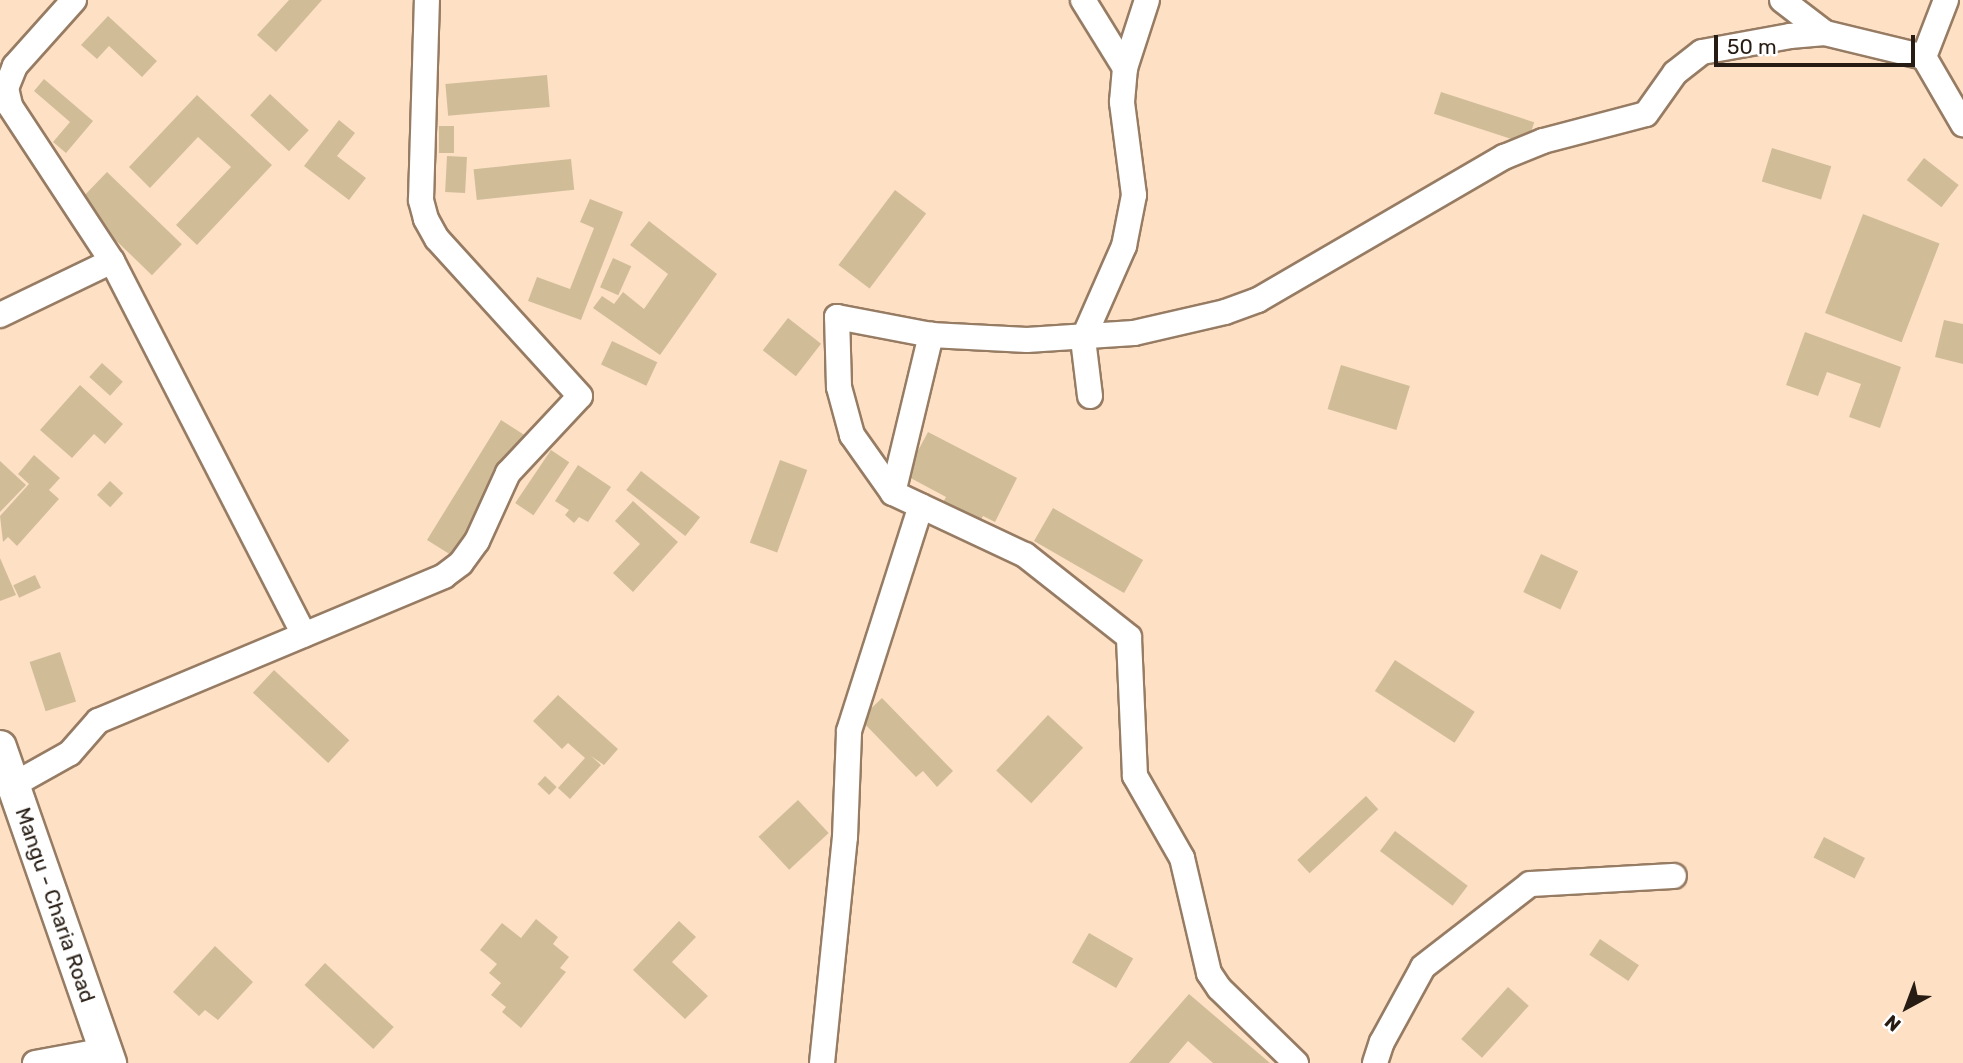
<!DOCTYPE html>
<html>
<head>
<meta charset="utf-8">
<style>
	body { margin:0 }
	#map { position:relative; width:1963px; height:1063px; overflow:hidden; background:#fee0c5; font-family:Rubik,sans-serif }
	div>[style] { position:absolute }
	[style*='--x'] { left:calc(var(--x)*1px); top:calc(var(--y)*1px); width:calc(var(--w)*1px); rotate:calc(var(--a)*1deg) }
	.building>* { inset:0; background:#d0bd98; transform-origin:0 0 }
	.roads { filter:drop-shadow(2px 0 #977c64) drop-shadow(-2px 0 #977c64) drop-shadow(0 2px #977c64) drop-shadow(0 -2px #977c64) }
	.minor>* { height:24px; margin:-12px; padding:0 12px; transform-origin:12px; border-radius:12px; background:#fff }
	.tertiary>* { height:32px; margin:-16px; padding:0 16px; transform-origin:16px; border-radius:16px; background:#fff }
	span { translate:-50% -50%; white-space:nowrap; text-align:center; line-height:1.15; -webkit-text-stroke:6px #fff; paint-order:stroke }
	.street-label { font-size:21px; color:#271c13 }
	.north { position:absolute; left:1872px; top:972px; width:70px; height:70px; -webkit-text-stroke:5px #fff; paint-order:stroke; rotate:221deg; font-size:19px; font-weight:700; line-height:28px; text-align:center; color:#271c13 }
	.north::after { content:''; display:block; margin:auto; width:24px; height:32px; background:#271c13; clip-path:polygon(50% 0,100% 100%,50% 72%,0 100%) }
	.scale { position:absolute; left:1714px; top:35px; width:201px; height:32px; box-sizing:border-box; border:4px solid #271c13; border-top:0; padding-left:9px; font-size:21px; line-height:24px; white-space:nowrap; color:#271c13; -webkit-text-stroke:5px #fff; paint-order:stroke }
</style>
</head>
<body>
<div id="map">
	<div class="building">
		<div style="clip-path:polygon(289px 0,322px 0,276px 52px,257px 35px)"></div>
		<div style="clip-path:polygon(108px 16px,157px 61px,142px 77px,109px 46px,97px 59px,81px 45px)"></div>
		<div style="left:547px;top:75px;width:32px;height:102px;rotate:85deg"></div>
		<div style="clip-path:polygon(44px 79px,93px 121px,66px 153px,53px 142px,70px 122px,34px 91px)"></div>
		<div style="left:1441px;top:92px;width:98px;height:23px;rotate:18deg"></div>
		<div style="left:270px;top:94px;width:53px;height:29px;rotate:43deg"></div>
		<div style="clip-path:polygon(197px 95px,272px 165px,197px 245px,176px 225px,231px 167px,198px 137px,150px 188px,129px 167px)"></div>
		<div style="clip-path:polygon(339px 120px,355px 133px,337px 156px,366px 178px,349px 200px,304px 166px)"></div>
		<div style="left:439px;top:126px;width:15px;height:27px"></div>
		<div style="left:1772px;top:148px;width:62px;height:35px;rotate:17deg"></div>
		<div style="left:447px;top:156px;width:20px;height:36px;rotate:3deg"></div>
		<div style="left:1924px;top:158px;width:44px;height:28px;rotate:38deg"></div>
		<div style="left:571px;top:159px;width:31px;height:98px;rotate:84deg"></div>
		<div style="left:107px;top:172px;width:104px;height:43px;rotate:44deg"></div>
		<div style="left:895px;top:190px;width:39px;height:94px;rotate:37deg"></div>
		<div style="clip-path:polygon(590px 199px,623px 212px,581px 320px,528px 301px,537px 277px,570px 289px,594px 228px,580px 222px)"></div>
		<div style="left:1863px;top:214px;width:82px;height:106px;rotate:21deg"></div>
		<div style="clip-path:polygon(649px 221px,717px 274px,660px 355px,593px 308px,602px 296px,614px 304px,623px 292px,644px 309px,668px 274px,630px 245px)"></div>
		<div style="left:613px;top:258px;width:20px;height:32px;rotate:24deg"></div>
		<div style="left:788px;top:318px;width:42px;height:41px;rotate:38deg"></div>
		<div style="clip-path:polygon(1944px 320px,1963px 324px,1963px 364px,1935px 357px)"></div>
		<div style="clip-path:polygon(1805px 332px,1901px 367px,1880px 428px,1849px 417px,1861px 384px,1827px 372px,1818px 396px,1786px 385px)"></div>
		<div style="left:612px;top:341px;width:50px;height:26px;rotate:25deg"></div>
		<div style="left:102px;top:363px;width:28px;height:19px;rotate:42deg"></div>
		<div style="left:1341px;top:365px;width:72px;height:46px;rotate:17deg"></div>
		<div style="clip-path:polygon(80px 385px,123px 424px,105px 444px,94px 434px,72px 458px,40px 430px)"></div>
		<div style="clip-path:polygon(501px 420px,526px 436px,478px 513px,475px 533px,468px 528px,451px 555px,427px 540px)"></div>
		<div style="clip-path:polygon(928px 432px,1017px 478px,995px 522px,983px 516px,979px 523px,942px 504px,946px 497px,905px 475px)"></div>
		<div style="left:551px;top:450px;width:22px;height:64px;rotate:34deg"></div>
		<div style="clip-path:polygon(34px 455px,60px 478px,49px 490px,59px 499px,17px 546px,8px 537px,3px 542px,0 516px,29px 484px,18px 474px)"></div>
		<div style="left:780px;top:460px;width:29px;height:88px;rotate:20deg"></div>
		<div style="clip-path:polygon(0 461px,26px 485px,0 512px)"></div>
		<div style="clip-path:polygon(578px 465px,611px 487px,588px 522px,579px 517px,574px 523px,565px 515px,569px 510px,555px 501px)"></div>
		<div style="left:641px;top:471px;width:75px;height:24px;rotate:38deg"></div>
		<div style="left:110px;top:481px;width:18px;height:19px;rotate:43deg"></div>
		<div style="clip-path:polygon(633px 501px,678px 542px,633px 592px,613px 573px,640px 544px,615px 521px)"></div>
		<div style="left:1053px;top:508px;width:104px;height:38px;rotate:30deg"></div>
		<div style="left:1541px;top:554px;width:41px;height:42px;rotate:25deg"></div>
		<div style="clip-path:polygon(0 558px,16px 595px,0 601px)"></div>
		<div style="left:35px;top:575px;width:14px;height:24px;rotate:65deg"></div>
		<div style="left:60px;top:652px;width:52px;height:32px;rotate:72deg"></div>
		<div style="left:1395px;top:660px;width:95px;height:37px;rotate:33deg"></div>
		<div style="left:274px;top:670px;width:103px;height:31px;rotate:43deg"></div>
		<div style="clip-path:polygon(558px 695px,618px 749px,604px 765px,591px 756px,601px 765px,570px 799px,558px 788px,585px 758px,568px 743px,562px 749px,533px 721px)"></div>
		<div style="clip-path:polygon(882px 698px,953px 771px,937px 787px,923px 771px,916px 777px,860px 719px)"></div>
		<div style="left:1048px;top:715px;width:48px;height:76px;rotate:43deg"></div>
		<div style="left:545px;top:776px;width:16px;height:11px;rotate:43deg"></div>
		<div style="left:1366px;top:796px;width:18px;height:94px;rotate:47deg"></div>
		<div style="left:798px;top:800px;width:45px;height:54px;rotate:47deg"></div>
		<div style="left:1395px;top:831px;width:91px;height:25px;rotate:37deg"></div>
		<div style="left:1824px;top:837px;width:46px;height:23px;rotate:27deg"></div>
		<div style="clip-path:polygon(536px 919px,558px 937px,553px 944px,569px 957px,560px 968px,566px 972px,521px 1028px,502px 1012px,506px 1007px,491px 995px,501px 983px,489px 973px,497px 964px,480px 950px,502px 923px,521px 938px)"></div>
		<div style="clip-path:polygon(679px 921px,696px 937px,672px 962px,708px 996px,685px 1019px,633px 970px)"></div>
		<div style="left:1089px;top:933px;width:51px;height:34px;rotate:30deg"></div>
		<div style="left:1600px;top:939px;width:47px;height:19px;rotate:34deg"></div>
		<div style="clip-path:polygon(215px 946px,253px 982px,218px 1020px,205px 1010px,199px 1016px,173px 992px)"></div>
		<div style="left:325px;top:963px;width:94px;height:30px;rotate:43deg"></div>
		<div style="left:1508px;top:987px;width:28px;height:70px;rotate:42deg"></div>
		<div style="clip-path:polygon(1189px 994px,1270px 1063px,1213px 1063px,1188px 1041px,1169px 1063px,1129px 1063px)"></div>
	</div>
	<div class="roads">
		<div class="minor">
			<div style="--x:74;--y:0;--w:89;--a:131.8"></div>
			<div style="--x:15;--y:66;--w:24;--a:112"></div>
			<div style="--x:6;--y:88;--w:18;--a:77"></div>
			<div style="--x:10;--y:106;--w:186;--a:56.7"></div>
			<div style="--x:112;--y:261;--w:420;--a:62.8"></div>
			<div style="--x:1083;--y:0;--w:80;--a:58.3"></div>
			<div style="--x:1782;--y:0;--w:54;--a:37.5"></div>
			<div style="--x:1924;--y:57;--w:61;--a:-68.9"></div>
			<div style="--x:0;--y:315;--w:124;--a:-25.7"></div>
			<div style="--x:1090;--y:396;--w:57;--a:-97"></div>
			<div style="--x:1083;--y:339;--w:102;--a:-66.2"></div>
			<div style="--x:1124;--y:246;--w:52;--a:-78.9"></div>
			<div style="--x:1134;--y:195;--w:94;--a:-97.4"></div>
			<div style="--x:1122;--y:102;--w:34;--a:-85"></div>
			<div style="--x:1125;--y:68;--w:71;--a:-72.1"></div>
			<div style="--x:893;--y:493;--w:163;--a:-76.5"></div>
			<div style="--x:13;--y:785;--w:65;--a:-29.3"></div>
			<div style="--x:70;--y:753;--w:43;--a:-48.8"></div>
			<div style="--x:98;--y:721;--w:375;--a:-22.7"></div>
			<div style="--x:444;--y:576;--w:21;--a:-37"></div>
			<div style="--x:461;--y:563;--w:27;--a:-54"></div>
			<div style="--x:477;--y:541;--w:75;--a:-65.5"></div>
			<div style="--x:508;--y:473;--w:105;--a:-46.9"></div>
			<div style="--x:580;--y:396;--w:212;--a:-132.3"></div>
			<div style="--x:437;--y:239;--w:23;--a:-119"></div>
			<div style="--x:426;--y:219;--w:20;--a:-105"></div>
			<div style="--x:421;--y:200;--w:200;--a:-88.3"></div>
			<div style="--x:35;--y:1063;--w:72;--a:-10.4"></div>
			<div style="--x:822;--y:1063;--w:227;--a:-84.2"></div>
			<div style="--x:845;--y:837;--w:106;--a:-87.8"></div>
			<div style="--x:849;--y:731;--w:236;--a:-72.3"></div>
			<div style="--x:1296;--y:1063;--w:107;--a:-135.8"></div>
			<div style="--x:1219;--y:988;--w:18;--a:-124"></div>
			<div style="--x:1209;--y:973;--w:118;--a:-103.2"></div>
			<div style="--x:1182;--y:858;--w:95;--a:-119.8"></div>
			<div style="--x:1135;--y:776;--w:139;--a:-92.5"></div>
			<div style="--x:1129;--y:637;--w:132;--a:-141.7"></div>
			<div style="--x:1025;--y:555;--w:146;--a:-154.8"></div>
			<div style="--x:893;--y:493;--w:71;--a:-125.3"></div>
			<div style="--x:852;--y:435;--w:50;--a:-105.2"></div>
			<div style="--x:839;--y:387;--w:70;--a:-91.6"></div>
			<div style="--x:837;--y:317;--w:96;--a:10.8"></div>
			<div style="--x:931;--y:335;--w:96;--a:3"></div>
			<div style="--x:1027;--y:340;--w:107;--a:-3.7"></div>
			<div style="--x:1134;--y:333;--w:93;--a:-13"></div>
			<div style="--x:1225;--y:312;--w:35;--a:-20"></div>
			<div style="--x:1258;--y:300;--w:285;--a:-30.2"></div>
			<div style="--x:1504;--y:157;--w:42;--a:-22.3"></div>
			<div style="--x:1543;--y:141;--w:106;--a:-14.7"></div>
			<div style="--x:1646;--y:114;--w:50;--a:-54.7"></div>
			<div style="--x:1675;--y:73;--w:34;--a:-38"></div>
			<div style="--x:1702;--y:52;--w:89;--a:-10.3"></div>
			<div style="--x:1790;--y:36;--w:35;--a:-5"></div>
			<div style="--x:1825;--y:33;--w:102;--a:13.6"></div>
			<div style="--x:1924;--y:57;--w:78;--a:59.8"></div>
			<div style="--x:1375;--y:1063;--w:22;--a:-72"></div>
			<div style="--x:1382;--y:1042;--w:85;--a:-61.3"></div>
			<div style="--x:1423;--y:967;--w:135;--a:-37.8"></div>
			<div style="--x:1530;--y:884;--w:144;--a:-3.2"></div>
		</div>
		<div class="tertiary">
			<div style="--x:0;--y:747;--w:335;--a:70.8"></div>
		</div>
	</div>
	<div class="street-label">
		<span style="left:55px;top:905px;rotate:71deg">Mangu - Charia Road</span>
	</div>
	<div class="north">N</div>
	<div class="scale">50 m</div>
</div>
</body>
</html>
